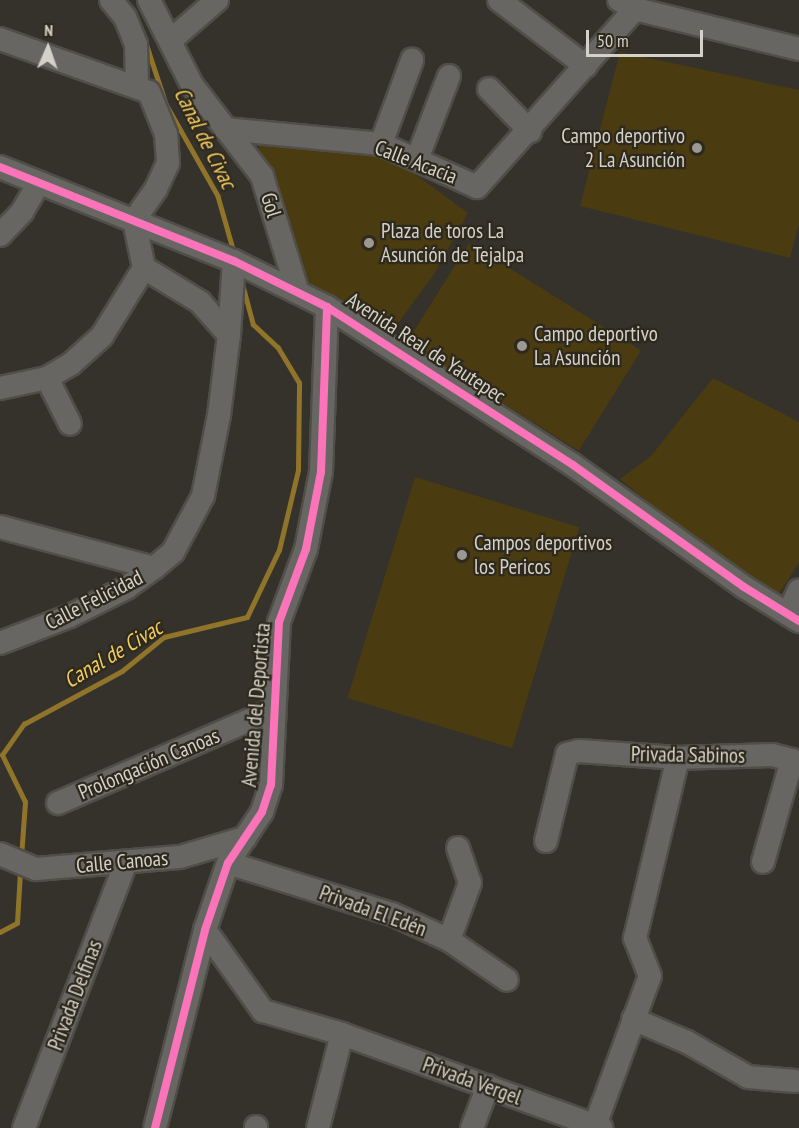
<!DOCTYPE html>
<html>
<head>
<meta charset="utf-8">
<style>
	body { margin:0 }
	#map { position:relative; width:799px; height:1128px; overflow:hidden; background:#34322b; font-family:"PT Sans Narrow",sans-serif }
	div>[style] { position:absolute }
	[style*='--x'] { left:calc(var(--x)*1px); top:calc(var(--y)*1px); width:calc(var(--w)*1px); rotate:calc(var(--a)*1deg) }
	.green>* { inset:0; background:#4a3c10; transform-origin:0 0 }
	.stream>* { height:4.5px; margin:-2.25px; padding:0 2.25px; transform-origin:2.25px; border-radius:2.25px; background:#8f742a }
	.roads { filter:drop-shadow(2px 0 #504e48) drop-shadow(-2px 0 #504e48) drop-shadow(0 2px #504e48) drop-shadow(0 -2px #504e48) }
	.minor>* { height:22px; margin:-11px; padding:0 11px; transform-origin:11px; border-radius:11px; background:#676663 }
	.cycleway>* { height:8px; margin:-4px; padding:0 4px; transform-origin:4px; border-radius:4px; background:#fb73b8 }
	.dots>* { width:16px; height:16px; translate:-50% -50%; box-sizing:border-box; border:3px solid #2e291d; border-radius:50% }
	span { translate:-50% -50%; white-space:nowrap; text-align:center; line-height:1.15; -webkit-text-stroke:4.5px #2e291d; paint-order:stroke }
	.poi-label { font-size:21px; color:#d4d1c9 }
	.right { translate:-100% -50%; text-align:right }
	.left { translate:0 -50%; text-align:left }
	.street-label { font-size:21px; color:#d4d1c9 }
	.water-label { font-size:22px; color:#f3cc60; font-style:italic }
	.north { position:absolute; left:18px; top:18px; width:60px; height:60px; -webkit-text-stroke:4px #2e291d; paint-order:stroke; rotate:2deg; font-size:16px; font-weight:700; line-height:24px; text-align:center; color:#d4d1c9 }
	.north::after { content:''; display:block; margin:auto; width:21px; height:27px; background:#d4d1c9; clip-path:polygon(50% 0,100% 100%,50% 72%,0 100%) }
	.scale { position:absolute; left:586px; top:30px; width:117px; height:27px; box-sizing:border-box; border:3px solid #d4d1c9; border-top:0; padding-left:8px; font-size:18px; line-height:21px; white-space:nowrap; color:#d4d1c9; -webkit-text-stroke:4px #2e291d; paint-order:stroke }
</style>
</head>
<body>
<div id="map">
	<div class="green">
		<div style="clip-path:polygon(620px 52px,799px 90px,799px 224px,790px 258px,580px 206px)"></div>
		<div style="clip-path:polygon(256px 137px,373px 154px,404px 166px,468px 213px,434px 274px,388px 337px,300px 286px)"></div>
		<div style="left:469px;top:243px;width:203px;height:118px;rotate:32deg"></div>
		<div style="clip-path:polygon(713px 378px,799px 422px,799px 563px,775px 599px,715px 557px,620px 479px,651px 456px)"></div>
		<div style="left:415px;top:477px;width:172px;height:231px;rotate:17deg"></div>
	</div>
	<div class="stream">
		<div style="--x:146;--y:43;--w:64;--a:71.8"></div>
		<div style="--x:166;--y:104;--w:106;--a:60.5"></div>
		<div style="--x:218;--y:196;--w:58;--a:74.1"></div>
		<div style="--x:21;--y:857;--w:55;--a:-85.8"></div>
		<div style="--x:25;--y:802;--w:52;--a:-116.1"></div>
		<div style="--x:2;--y:755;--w:38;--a:-55"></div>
		<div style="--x:24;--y:724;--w:111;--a:-28.4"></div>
		<div style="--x:122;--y:671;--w:54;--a:-39"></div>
		<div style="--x:164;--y:637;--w:85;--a:-13.5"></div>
		<div style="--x:247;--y:617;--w:74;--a:-64.5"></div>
		<div style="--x:279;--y:550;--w:82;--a:-76.6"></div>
		<div style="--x:298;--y:470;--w:87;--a:-89.3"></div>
		<div style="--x:299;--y:383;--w:41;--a:-121"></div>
		<div style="--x:278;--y:348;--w:34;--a:-137"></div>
		<div style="--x:253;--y:325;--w:42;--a:-105"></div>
		<div style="--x:0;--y:932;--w:19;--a:-28"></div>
		<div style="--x:17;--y:923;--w:52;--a:-86.7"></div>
	</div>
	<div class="roads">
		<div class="minor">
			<div style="--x:111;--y:0;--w:22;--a:51"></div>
			<div style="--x:125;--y:17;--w:29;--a:68"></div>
			<div style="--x:136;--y:44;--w:42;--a:88.6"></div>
			<div style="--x:149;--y:0;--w:95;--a:63.2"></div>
			<div style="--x:192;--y:85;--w:115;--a:52.4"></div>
			<div style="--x:262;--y:176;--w:119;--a:72.9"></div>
			<div style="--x:499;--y:0;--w:109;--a:37.2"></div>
			<div style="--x:619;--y:0;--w:18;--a:29"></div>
			<div style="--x:635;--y:9;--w:169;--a:13.7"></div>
			<div style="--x:0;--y:39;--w:158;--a:19.6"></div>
			<div style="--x:149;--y:92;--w:45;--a:68"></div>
			<div style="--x:166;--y:134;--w:29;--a:86"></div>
			<div style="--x:168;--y:163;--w:29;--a:115"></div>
			<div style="--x:156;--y:189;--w:38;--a:125"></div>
			<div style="--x:134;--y:220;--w:49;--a:78.2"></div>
			<div style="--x:144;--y:268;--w:80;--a:121.7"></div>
			<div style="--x:102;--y:336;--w:42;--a:137.9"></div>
			<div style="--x:71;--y:364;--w:28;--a:150"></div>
			<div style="--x:47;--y:378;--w:48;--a:168"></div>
			<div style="--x:171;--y:40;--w:61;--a:-41"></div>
			<div style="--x:489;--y:89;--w:59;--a:45.7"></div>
			<div style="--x:225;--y:129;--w:157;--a:5.5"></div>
			<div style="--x:381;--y:144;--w:105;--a:24.1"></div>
			<div style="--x:477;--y:187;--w:238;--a:-48.4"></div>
			<div style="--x:381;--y:144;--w:90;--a:-69.7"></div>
			<div style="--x:417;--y:159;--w:89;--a:-68.9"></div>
			<div style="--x:0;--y:167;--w:252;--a:21.9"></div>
			<div style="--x:234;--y:261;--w:104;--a:26.3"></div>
			<div style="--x:327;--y:307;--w:292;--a:32.7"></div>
			<div style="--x:573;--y:465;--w:210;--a:35.5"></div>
			<div style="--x:744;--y:587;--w:65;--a:31.7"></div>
			<div style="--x:0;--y:235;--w:32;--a:-46"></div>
			<div style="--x:22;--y:212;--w:34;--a:-60"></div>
			<div style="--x:229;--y:335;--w:74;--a:-86.1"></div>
			<div style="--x:47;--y:378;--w:51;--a:63.4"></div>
			<div style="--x:0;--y:527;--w:159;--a:14.9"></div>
			<div style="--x:788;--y:614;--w:26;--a:-65"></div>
			<div style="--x:0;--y:643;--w:75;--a:-21.1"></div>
			<div style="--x:70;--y:616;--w:63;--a:-26.6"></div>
			<div style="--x:126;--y:588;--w:34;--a:-36"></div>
			<div style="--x:154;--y:568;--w:25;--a:-40"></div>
			<div style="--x:173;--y:552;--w:64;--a:-61.8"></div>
			<div style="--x:203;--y:496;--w:83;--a:-78.8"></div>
			<div style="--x:219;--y:415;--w:81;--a:-82.9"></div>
			<div style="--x:229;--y:335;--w:44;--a:-131.3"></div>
			<div style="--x:200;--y:302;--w:66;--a:-148.7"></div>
			<div style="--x:58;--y:803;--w:234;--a:-23.4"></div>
			<div style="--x:546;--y:841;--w:89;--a:-76.4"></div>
			<div style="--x:567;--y:754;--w:12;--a:-14"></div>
			<div style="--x:579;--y:751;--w:99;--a:4"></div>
			<div style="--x:678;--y:758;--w:94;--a:-1.8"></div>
			<div style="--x:772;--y:755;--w:21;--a:14"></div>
			<div style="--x:792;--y:760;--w:106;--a:105.9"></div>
			<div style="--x:0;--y:854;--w:39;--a:23"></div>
			<div style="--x:36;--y:869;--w:144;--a:-4.8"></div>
			<div style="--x:180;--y:857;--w:68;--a:-16.3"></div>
			<div style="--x:228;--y:863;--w:172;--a:17.3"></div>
			<div style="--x:392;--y:914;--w:63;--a:24.5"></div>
			<div style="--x:449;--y:940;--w:70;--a:34.6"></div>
			<div style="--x:205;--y:930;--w:100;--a:54.4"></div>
			<div style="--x:263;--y:1011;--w:82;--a:16.2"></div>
			<div style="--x:342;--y:1034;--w:276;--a:19.9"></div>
			<div style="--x:449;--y:940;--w:61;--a:-69.8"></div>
			<div style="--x:470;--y:883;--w:37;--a:-109"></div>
			<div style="--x:633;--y:1019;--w:59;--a:23.1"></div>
			<div style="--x:687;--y:1042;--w:70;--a:29.8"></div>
			<div style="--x:748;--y:1077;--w:47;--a:4.9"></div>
			<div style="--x:24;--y:1128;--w:285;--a:-69"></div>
			<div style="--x:155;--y:1128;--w:204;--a:-75.8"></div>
			<div style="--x:205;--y:930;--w:71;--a:-71.1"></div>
			<div style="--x:228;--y:863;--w:61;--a:-56.3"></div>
			<div style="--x:262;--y:812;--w:28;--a:-72"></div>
			<div style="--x:271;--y:785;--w:163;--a:-87.2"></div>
			<div style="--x:279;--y:622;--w:78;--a:-69.7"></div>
			<div style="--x:306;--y:549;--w:78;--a:-79"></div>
			<div style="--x:321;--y:472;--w:165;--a:-87.9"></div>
			<div style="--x:256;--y:1128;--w:1;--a:-90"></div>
			<div style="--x:318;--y:1128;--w:97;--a:-75.7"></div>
			<div style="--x:472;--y:1128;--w:45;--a:-69.1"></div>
			<div style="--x:594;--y:1128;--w:162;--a:-69.8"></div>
			<div style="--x:650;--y:976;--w:41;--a:-111.5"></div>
			<div style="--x:635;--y:938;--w:185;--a:-76.6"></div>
		</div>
	</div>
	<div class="cycleway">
		<div style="--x:0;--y:167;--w:252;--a:21.9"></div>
		<div style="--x:234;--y:261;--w:104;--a:26.3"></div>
		<div style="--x:327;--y:307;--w:292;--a:32.7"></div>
		<div style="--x:573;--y:465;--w:210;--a:35.5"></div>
		<div style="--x:744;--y:587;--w:65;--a:31.7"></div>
		<div style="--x:155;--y:1128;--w:204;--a:-75.8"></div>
		<div style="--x:205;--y:930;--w:71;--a:-71.1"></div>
		<div style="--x:228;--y:863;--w:61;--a:-56.3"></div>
		<div style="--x:262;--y:812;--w:28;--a:-72"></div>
		<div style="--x:271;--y:785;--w:163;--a:-87.2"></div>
		<div style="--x:279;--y:622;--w:78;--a:-69.7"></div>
		<div style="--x:306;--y:549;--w:78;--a:-79"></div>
		<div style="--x:321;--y:472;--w:165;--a:-87.9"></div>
	</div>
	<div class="dots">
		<div style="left:697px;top:148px;background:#9c9992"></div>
		<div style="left:369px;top:243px;background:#9c9992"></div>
		<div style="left:522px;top:346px;background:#9c9992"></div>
		<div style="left:462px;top:555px;background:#9c9992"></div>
	</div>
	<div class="poi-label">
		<span class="right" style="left:685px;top:148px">Campo deportivo<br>2 La Asunción</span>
		<span class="left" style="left:381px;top:243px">Plaza de toros La<br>Asunción de Tejalpa</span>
		<span class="left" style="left:534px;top:346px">Campo deportivo<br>La Asunción</span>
		<span class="left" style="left:474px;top:555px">Campos deportivos<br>los Pericos</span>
	</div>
	<div class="street-label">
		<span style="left:416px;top:162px;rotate:21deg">Calle Acacia</span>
		<span style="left:271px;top:205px;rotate:73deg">Gol</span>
		<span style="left:426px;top:348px;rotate:33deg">Avenida Real de Yautepec</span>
		<span style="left:94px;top:600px;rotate:-27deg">Calle Felicidad</span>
		<span style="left:256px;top:705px;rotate:-85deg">Avenida del Deportista</span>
		<span style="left:688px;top:755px;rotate:1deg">Privada Sabinos</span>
		<span style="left:149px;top:764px;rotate:-23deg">Prolongación Canoas</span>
		<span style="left:122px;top:862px;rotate:-5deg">Calle Canoas</span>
		<span style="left:373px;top:911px;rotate:20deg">Privada El Edén</span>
		<span style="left:75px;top:995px;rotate:-69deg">Privada Delfinas</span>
		<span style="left:472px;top:1081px;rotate:20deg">Privada Vergel</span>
	</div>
	<div class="water-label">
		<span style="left:205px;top:138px;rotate:63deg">Canal de Civac</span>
		<span style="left:113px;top:654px;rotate:-31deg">Canal de Civac</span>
	</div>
	<div class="north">N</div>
	<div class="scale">50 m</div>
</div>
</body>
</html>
